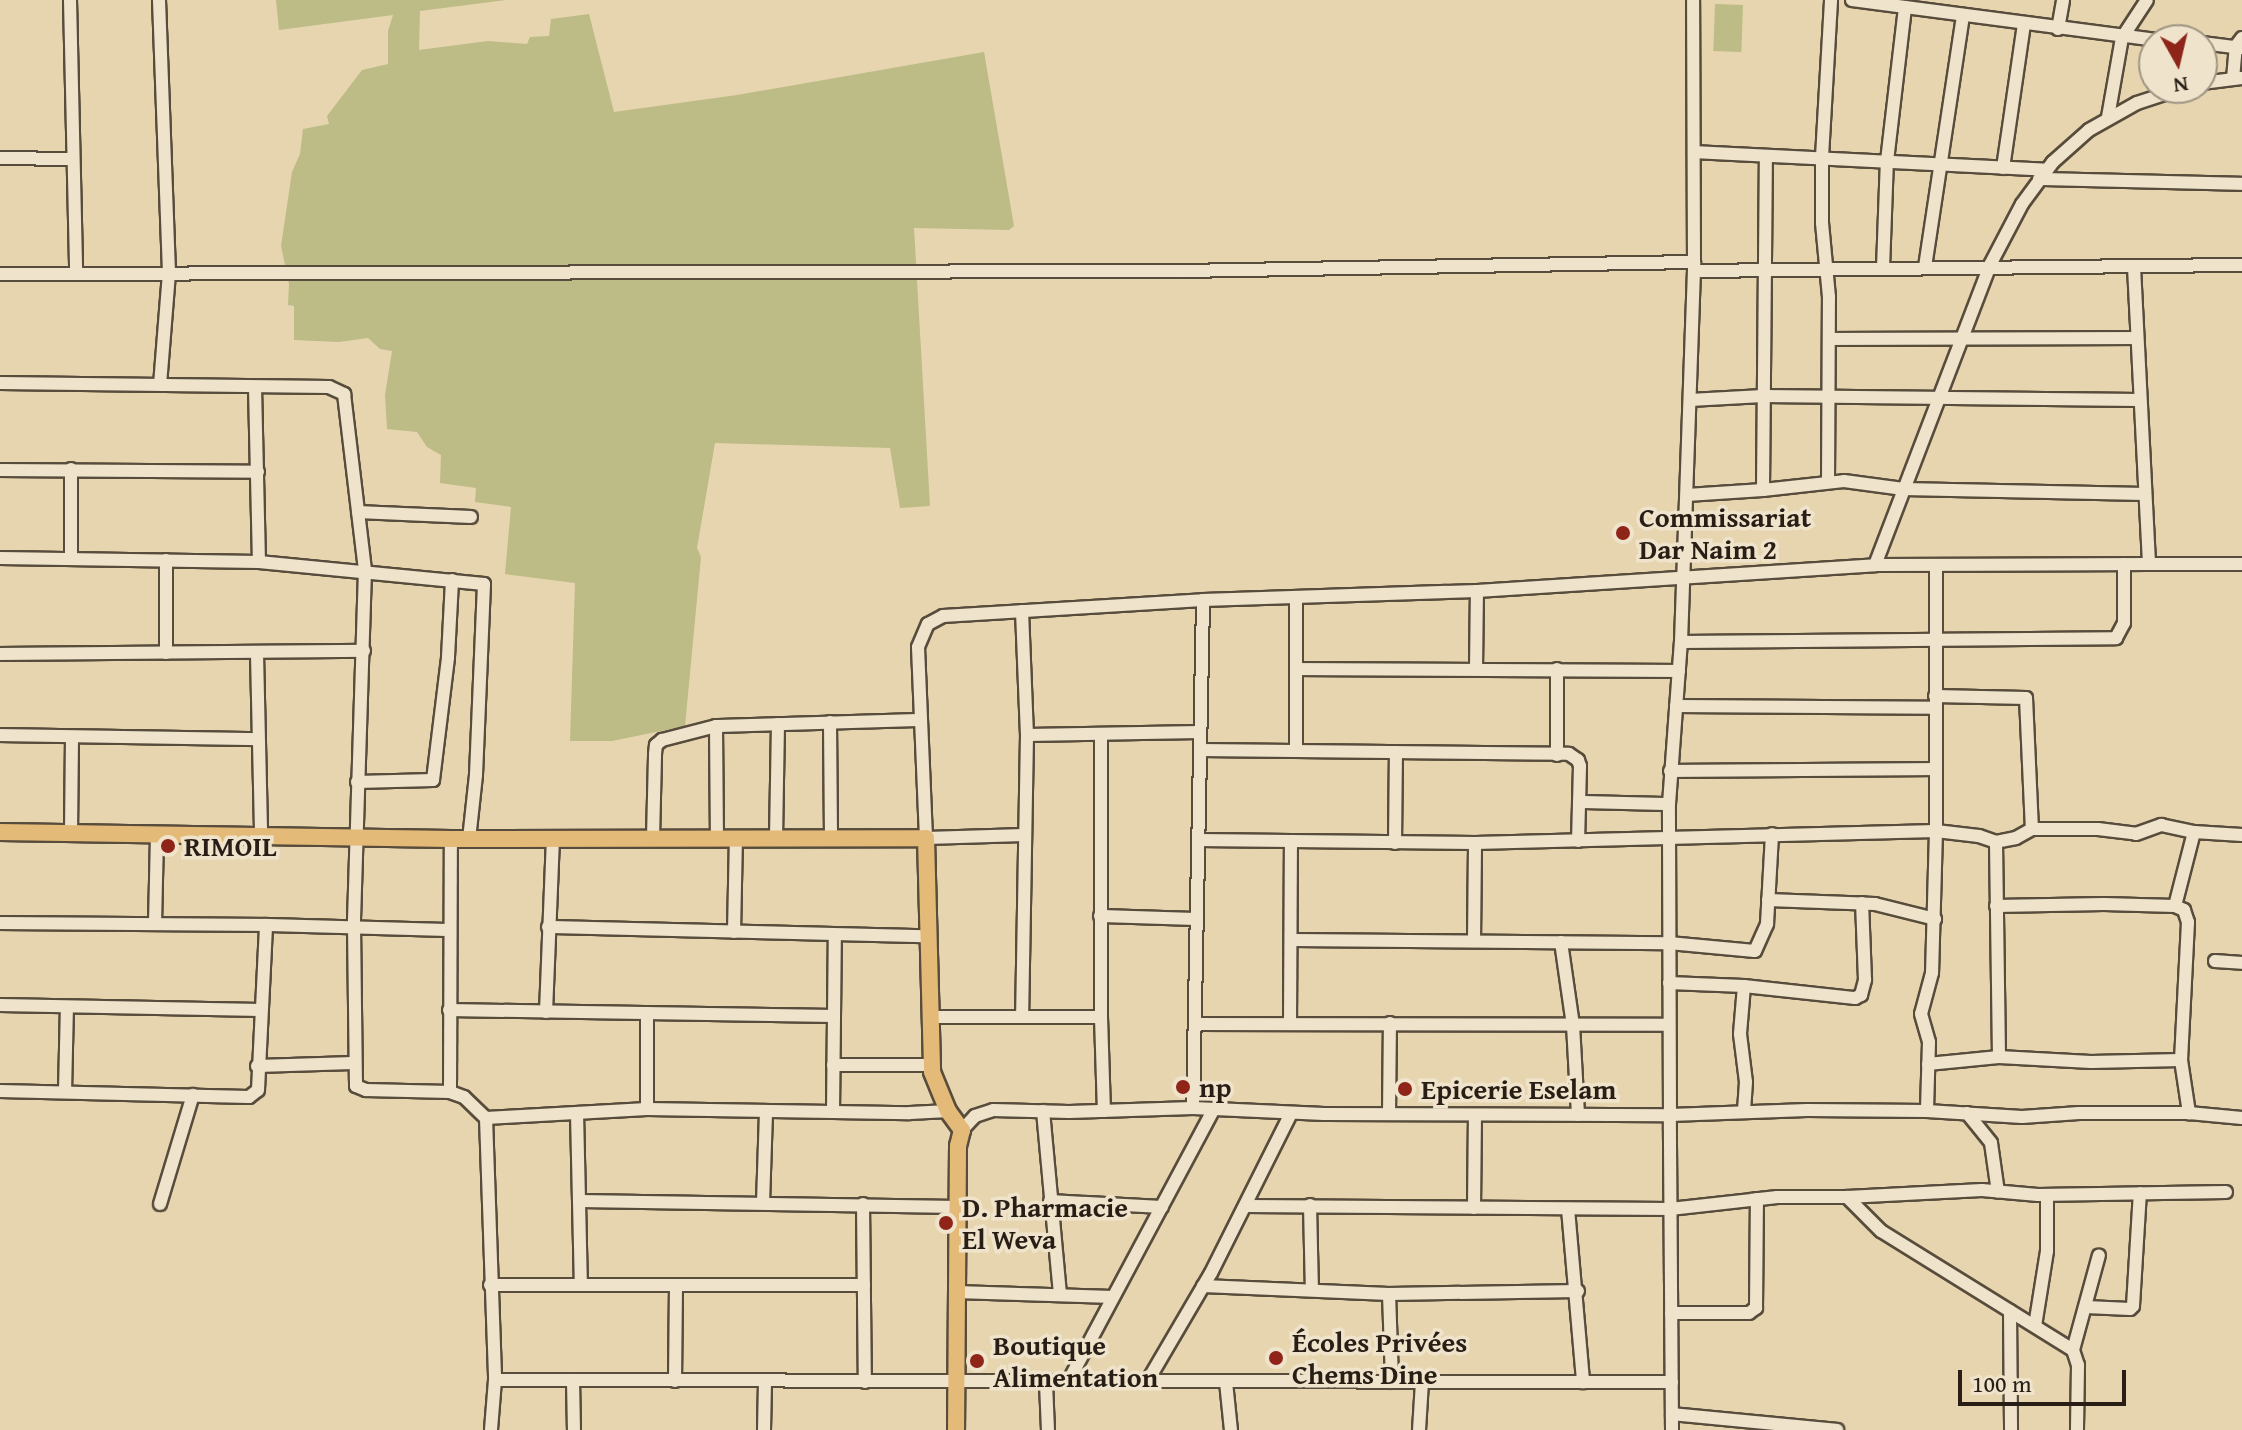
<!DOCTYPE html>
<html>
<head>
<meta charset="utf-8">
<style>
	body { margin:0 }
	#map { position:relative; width:2242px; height:1430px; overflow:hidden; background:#e6d5af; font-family:"Gentium Book Plus",serif }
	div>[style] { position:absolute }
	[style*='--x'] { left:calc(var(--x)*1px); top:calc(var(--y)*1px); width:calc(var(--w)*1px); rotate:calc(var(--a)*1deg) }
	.green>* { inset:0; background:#bdbb86; transform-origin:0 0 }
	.roads { filter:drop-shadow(2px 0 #584c3c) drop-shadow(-2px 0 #584c3c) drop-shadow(0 2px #584c3c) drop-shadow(0 -2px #584c3c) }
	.minor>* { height:12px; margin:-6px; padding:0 6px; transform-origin:6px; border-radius:6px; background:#efe4cb }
	.major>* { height:16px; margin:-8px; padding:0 8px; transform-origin:8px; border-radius:8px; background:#e3ba78 }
	.dots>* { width:22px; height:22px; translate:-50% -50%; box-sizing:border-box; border:4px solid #efe4cb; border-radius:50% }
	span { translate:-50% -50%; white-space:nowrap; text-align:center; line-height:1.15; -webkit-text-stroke:7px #efe4cb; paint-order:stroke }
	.poi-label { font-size:28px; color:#281e16; font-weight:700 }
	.left { translate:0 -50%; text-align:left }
	.north { position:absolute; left:2138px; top:24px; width:80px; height:80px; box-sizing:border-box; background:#efe4cb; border:2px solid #9f9583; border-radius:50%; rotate:172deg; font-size:22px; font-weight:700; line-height:32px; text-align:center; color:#281e16 }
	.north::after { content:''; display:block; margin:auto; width:28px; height:36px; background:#8f2418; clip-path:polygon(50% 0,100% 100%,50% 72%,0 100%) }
	.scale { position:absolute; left:1958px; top:1370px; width:168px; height:36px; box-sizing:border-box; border:4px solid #281e16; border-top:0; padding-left:10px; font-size:24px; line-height:28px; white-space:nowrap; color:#281e16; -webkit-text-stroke:6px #efe4cb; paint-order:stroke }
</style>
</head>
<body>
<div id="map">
	<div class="green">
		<div style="clip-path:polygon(276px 0,506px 0,420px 11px,419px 50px,488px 41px,527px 44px,530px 37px,549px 36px,551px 19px,589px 14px,614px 112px,737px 95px,984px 52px,1014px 226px,1009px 230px,914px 228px,930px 506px,900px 508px,890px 448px,715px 443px,697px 548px,701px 557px,685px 726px,612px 741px,570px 741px,575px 583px,505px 574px,511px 507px,475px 502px,476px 488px,440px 483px,441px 455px,427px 447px,417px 432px,387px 429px,385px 395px,392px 351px,380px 349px,368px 338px,339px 342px,294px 340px,294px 306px,288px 305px,289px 284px,281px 246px,292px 172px,300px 154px,303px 129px,329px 124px,327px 116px,362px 70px,388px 64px,388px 31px,393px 15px,279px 30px)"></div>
		<div style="left:1715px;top:4px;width:28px;height:47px;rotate:2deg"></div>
	</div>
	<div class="roads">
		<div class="minor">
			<div style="--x:70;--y:0;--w:274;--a:88.7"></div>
			<div style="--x:159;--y:0;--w:273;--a:87.9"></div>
			<div style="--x:169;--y:273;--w:112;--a:94.6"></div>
			<div style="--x:1852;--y:0;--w:305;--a:7.5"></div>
			<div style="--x:2058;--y:29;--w:29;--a:-80"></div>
			<div style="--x:2202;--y:43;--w:40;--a:7.1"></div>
			<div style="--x:2233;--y:79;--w:33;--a:-85"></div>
			<div style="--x:2236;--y:46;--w:10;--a:-53"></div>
			<div style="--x:2202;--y:83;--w:40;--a:-7.1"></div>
			<div style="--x:2108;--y:117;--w:80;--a:-80"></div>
			<div style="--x:2122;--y:38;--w:45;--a:-56.7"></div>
			<div style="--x:1694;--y:152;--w:352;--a:2.9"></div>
			<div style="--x:0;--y:158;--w:73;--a:0.8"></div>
			<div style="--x:2003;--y:168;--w:146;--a:-81.7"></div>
			<div style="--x:2039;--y:179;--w:203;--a:1.4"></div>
			<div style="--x:1925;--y:267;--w:255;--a:-81.4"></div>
			<div style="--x:2134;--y:267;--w:297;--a:87.1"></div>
			<div style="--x:2149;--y:564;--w:93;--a:0"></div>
			<div style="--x:1883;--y:268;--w:107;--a:-87.9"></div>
			<div style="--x:1887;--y:161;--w:155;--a:-83.3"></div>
			<div style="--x:1694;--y:271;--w:548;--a:-0.63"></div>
			<div style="--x:0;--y:274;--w:1182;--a:-0.15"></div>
			<div style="--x:1182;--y:271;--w:512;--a:-1.01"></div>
			<div style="--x:1829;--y:339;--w:307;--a:-0.2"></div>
			<div style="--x:0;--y:383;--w:329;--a:0.7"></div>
			<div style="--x:329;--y:387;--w:17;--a:25"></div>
			<div style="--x:344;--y:394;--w:177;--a:83.2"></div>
			<div style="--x:365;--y:570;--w:355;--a:91.8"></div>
			<div style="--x:354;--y:925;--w:156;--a:89.3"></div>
			<div style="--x:356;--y:1081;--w:5;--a:90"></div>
			<div style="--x:356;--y:1086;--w:11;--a:22"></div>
			<div style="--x:366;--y:1090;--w:84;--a:1.4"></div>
			<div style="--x:450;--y:1092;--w:15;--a:20"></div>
			<div style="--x:464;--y:1097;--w:30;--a:44"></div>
			<div style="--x:486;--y:1118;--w:262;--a:88"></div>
			<div style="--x:495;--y:1380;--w:50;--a:94.6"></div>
			<div style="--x:255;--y:387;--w:175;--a:88.7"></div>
			<div style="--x:1690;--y:400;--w:73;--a:-3.1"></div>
			<div style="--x:1763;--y:396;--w:376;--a:0.6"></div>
			<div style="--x:71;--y:469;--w:90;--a:90"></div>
			<div style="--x:0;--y:470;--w:258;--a:0.4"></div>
			<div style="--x:1828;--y:482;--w:185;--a:-89.7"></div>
			<div style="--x:1829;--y:297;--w:74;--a:-95.4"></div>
			<div style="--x:1822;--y:223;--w:66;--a:-90"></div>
			<div style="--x:1822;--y:157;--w:157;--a:-86.7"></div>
			<div style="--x:1763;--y:490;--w:81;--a:-6.3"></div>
			<div style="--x:1844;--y:481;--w:60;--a:7.7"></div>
			<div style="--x:1903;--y:489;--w:242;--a:1.2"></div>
			<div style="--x:1687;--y:495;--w:76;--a:-3.8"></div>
			<div style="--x:1763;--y:490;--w:334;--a:-89.5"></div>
			<div style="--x:358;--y:512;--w:113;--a:2.5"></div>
			<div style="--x:0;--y:558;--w:259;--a:0.9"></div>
			<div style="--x:259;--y:562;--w:226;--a:5.6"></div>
			<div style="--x:484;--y:584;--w:191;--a:92.4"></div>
			<div style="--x:476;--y:775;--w:64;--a:96.2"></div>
			<div style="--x:1875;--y:565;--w:321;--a:-69"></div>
			<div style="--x:1990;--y:265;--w:69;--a:-62.3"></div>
			<div style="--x:2022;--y:204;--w:52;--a:-53.6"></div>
			<div style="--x:2053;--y:162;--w:48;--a:-41.6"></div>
			<div style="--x:2089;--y:130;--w:55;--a:-29.4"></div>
			<div style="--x:2137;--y:103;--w:48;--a:-18.1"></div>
			<div style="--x:1936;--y:567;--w:264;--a:90"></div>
			<div style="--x:1936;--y:831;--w:43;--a:6.6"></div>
			<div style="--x:1979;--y:836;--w:18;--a:19"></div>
			<div style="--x:1996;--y:842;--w:215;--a:89.2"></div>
			<div style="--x:1022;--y:611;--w:124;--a:87.7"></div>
			<div style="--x:1027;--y:735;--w:282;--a:91"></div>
			<div style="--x:1681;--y:642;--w:435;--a:-0.5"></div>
			<div style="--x:2116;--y:638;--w:17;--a:-62"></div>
			<div style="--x:2124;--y:623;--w:59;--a:-90"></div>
			<div style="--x:166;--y:653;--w:93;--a:-90"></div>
			<div style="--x:0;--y:654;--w:364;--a:-0.5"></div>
			<div style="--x:257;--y:654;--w:182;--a:88.7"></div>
			<div style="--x:1296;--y:669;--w:383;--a:0.3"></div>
			<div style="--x:1476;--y:669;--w:78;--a:-89.3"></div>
			<div style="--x:1935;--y:696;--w:91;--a:1.3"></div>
			<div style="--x:2026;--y:698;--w:131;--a:87.4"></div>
			<div style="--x:2032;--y:829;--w:18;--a:151"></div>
			<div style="--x:2016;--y:838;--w:20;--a:169"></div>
			<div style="--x:1676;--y:706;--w:259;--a:0.4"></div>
			<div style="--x:830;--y:722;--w:116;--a:89.5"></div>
			<div style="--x:716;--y:726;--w:112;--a:89.5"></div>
			<div style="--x:1101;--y:734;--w:283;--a:90"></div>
			<div style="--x:1101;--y:1017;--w:94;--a:88.2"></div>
			<div style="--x:0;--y:735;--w:257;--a:0.9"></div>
			<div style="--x:1027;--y:735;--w:173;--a:-1"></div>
			<div style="--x:1200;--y:750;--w:369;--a:0.6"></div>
			<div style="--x:1569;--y:754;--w:11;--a:34"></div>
			<div style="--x:1578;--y:760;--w:6;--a:72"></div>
			<div style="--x:1580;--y:766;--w:75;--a:91.5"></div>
			<div style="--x:1296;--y:751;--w:154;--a:-90"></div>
			<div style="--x:1557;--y:755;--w:86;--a:-90"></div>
			<div style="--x:1670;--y:771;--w:265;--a:-0.4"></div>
			<div style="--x:357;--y:782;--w:76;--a:-1.5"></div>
			<div style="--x:433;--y:780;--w:124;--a:-83"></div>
			<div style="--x:448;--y:657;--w:77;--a:-87"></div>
			<div style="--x:1579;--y:802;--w:90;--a:1.3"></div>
			<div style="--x:2032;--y:829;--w:66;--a:0"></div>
			<div style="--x:2098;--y:829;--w:38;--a:7"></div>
			<div style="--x:2136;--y:834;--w:27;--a:-20"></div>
			<div style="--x:2161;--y:825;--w:34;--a:12"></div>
			<div style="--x:2194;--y:832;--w:76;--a:104.4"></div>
			<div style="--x:2194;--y:832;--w:48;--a:3.6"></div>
			<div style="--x:71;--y:833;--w:96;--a:-89.4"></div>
			<div style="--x:1024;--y:835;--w:98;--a:178.2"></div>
			<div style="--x:926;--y:838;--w:191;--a:-92.4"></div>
			<div style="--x:918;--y:647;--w:25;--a:-67"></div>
			<div style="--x:928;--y:624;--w:17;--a:-28"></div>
			<div style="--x:943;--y:616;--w:260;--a:-3.5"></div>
			<div style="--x:1203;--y:600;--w:274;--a:-1.9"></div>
			<div style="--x:1477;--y:591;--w:399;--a:-3.7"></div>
			<div style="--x:1875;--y:565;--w:274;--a:-0.2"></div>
			<div style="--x:653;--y:838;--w:84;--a:-88.6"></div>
			<div style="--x:655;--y:754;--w:9;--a:-84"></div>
			<div style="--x:656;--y:745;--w:8;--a:-40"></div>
			<div style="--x:662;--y:740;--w:56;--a:-14.5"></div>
			<div style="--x:716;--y:726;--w:204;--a:-1.7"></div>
			<div style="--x:776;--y:838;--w:114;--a:-89"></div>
			<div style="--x:1198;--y:840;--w:277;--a:0.6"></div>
			<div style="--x:1475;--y:843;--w:461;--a:-1.5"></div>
			<div style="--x:1936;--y:831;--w:142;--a:91.6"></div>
			<div style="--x:1932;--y:973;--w:42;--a:105"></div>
			<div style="--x:1921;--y:1014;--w:29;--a:74"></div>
			<div style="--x:1929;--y:1042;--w:69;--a:91.7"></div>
			<div style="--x:1395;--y:843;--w:91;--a:-89.4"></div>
			<div style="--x:1768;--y:900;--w:107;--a:2.1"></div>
			<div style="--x:1875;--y:904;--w:62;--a:14"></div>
			<div style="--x:1996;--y:906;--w:108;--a:-1.1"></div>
			<div style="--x:2104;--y:904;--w:71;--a:1.6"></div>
			<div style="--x:2175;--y:906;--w:10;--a:24"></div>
			<div style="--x:2184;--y:910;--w:13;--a:72"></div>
			<div style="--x:2188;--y:922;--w:138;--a:92.9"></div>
			<div style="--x:1100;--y:916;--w:97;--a:1.8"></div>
			<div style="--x:0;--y:923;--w:266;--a:0.4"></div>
			<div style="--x:155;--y:924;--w:89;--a:-88.7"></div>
			<div style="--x:548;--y:927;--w:381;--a:1.4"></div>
			<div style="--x:734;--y:932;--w:94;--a:-88.8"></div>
			<div style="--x:1293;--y:940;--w:376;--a:0.5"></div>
			<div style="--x:1669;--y:943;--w:86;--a:5.3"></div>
			<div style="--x:1755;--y:951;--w:30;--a:-66"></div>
			<div style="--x:1767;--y:924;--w:90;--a:-86.8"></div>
			<div style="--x:1474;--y:941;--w:98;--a:-89.4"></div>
			<div style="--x:1561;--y:942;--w:84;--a:81.8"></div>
			<div style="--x:1573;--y:1025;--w:90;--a:86.8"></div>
			<div style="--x:2215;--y:961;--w:27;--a:4"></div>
			<div style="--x:1669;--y:983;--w:75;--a:2.3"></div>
			<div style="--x:1744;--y:986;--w:48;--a:94.8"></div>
			<div style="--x:1740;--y:1034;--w:48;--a:82.9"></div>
			<div style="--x:1746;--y:1082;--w:30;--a:94"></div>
			<div style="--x:1744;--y:986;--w:112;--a:6.2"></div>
			<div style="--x:1855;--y:998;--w:7;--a:-27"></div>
			<div style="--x:1861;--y:995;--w:16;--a:-75"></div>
			<div style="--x:1865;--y:980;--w:77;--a:-92.2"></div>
			<div style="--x:0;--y:1005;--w:261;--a:1.1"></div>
			<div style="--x:449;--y:1010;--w:385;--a:0.9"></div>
			<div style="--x:546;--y:1012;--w:173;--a:-87.7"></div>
			<div style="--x:647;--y:1013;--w:96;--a:90"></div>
			<div style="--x:931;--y:1017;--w:170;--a:0"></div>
			<div style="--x:1290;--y:1023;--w:181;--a:-89.7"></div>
			<div style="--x:1195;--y:1024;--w:474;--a:0.1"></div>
			<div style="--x:1928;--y:1064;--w:71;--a:-5.6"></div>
			<div style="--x:1999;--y:1057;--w:92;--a:3.1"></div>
			<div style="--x:2091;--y:1062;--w:90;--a:-1.3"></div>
			<div style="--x:2181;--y:1060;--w:54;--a:81.4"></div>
			<div style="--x:833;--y:1065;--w:99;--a:0"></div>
			<div style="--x:257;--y:1066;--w:96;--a:-1.8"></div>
			<div style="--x:0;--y:1091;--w:249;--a:1.4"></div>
			<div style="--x:249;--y:1097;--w:11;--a:-38"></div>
			<div style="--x:258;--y:1090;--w:165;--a:-87.2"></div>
			<div style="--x:266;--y:925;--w:184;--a:1.6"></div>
			<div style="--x:65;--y:1092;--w:85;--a:-88.7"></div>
			<div style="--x:450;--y:1092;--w:253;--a:-89.8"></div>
			<div style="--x:1193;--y:1108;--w:508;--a:-88.87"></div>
			<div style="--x:1043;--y:1111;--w:183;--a:84.7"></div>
			<div style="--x:833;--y:1112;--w:177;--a:-89.4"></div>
			<div style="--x:577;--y:1113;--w:171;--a:88.7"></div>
			<div style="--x:1967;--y:1113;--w:38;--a:51"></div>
			<div style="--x:1991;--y:1143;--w:49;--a:81.9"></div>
			<div style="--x:1389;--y:1114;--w:91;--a:-89.4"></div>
			<div style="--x:486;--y:1118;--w:161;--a:-3.2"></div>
			<div style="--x:647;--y:1109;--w:263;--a:0.9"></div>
			<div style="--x:910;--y:1113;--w:38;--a:-3"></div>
			<div style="--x:962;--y:1130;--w:19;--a:-47"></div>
			<div style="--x:975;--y:1116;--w:19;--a:-18"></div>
			<div style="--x:993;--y:1110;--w:76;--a:1.5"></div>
			<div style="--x:1069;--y:1112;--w:124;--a:-1.8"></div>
			<div style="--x:1193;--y:1108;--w:131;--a:2.6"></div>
			<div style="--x:1324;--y:1114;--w:346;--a:0.2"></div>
			<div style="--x:1670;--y:1115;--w:311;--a:-90.2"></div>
			<div style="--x:1669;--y:804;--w:162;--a:-85.8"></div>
			<div style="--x:1681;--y:642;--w:380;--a:-88"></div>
			<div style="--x:1694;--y:262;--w:262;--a:-90.2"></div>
			<div style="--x:1847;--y:1197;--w:48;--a:45"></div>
			<div style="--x:1881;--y:1231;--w:226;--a:31.8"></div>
			<div style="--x:2073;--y:1350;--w:16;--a:72"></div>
			<div style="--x:2078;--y:1365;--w:65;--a:90.9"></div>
			<div style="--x:580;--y:1201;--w:378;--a:0.9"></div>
			<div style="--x:1050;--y:1201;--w:112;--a:3.1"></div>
			<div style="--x:763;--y:1203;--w:92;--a:-88.1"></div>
			<div style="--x:160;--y:1204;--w:114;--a:-73.2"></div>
			<div style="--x:863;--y:1204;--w:178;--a:89.4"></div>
			<div style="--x:1310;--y:1205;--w:85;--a:88.7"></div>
			<div style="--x:1246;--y:1206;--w:424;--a:0.4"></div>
			<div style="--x:1670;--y:1209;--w:108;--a:-6.4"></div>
			<div style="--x:1777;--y:1197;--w:70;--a:0"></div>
			<div style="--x:1847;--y:1197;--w:135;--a:-3"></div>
			<div style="--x:1982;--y:1190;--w:56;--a:5.1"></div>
			<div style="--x:2038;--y:1195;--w:188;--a:-0.9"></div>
			<div style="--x:1474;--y:1208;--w:93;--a:-89.4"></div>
			<div style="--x:1568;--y:1209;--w:174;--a:85"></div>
			<div style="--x:490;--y:1285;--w:374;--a:0"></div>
			<div style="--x:1203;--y:1286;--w:186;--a:2.5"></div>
			<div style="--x:1389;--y:1294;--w:189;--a:-0.9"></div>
			<div style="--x:956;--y:1292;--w:157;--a:1.8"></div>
			<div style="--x:1389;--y:1294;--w:88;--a:88"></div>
			<div style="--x:2086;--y:1307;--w:44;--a:2.6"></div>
			<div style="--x:2130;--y:1309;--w:4;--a:-45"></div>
			<div style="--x:2133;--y:1306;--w:113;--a:-86.5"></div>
			<div style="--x:2010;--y:1311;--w:119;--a:89.5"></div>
			<div style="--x:1671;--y:1313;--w:78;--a:0"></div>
			<div style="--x:1749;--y:1313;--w:9;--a:-36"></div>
			<div style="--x:1756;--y:1308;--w:109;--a:-89.5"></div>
			<div style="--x:2035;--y:1326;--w:76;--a:-80.9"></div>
			<div style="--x:2047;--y:1251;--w:56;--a:-90"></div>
			<div style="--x:2073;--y:1350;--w:98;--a:-74.7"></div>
			<div style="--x:495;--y:1380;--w:1177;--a:0.1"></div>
			<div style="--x:573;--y:1380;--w:50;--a:88.9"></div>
			<div style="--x:675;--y:1381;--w:96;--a:-89.4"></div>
			<div style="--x:1068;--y:1382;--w:308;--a:-61.9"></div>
			<div style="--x:1147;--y:1382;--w:126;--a:-59.6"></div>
			<div style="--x:1211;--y:1273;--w:179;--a:-63.4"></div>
			<div style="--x:1226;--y:1382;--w:48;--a:84.1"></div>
			<div style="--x:1046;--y:1383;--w:47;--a:87.6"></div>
			<div style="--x:1672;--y:1414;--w:166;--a:5.5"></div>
			<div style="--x:764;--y:1430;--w:49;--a:-88.8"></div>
			<div style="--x:1419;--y:1430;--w:48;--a:-86.4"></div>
			<div style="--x:1672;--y:1430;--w:315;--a:-90.4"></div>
			<div style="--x:1670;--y:1115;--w:137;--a:-2.1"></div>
			<div style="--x:1807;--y:1110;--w:120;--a:0.5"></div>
			<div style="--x:1927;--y:1111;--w:95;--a:3.6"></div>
			<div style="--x:2022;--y:1117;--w:57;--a:-4"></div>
			<div style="--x:2079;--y:1113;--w:110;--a:0"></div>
			<div style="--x:2189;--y:1113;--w:53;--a:5.4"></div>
		</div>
		<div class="major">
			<div style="--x:0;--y:832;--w:451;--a:0.9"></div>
			<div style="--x:451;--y:839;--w:475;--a:-0.1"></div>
			<div style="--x:926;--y:838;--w:234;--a:88.5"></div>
			<div style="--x:932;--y:1072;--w:42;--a:67.7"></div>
			<div style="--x:948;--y:1111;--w:24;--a:54"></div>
			<div style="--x:962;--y:1130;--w:16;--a:104"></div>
			<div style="--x:958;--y:1146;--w:284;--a:90.4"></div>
		</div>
	</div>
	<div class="dots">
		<div style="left:1623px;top:533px;background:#8f2418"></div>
		<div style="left:168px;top:846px;background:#8f2418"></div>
		<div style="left:1183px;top:1087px;background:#8f2418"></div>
		<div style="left:1405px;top:1089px;background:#8f2418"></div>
		<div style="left:946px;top:1223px;background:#8f2418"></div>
		<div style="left:1276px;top:1358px;background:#8f2418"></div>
		<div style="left:977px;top:1361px;background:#8f2418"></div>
	</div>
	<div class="poi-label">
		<span class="left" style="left:1639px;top:533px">Commissariat<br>Dar Naim 2</span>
		<span class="left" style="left:184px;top:846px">RIMOIL</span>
		<span class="left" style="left:1199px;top:1087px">np</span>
		<span class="left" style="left:1421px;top:1089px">Epicerie Eselam</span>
		<span class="left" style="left:962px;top:1223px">D. Pharmacie<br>El Weva</span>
		<span class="left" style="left:1292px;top:1358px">Écoles Privées<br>Chems Dine</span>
		<span class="left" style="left:993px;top:1361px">Boutique<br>Alimentation</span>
	</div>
	<div class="north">N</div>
	<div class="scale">100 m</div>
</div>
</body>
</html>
